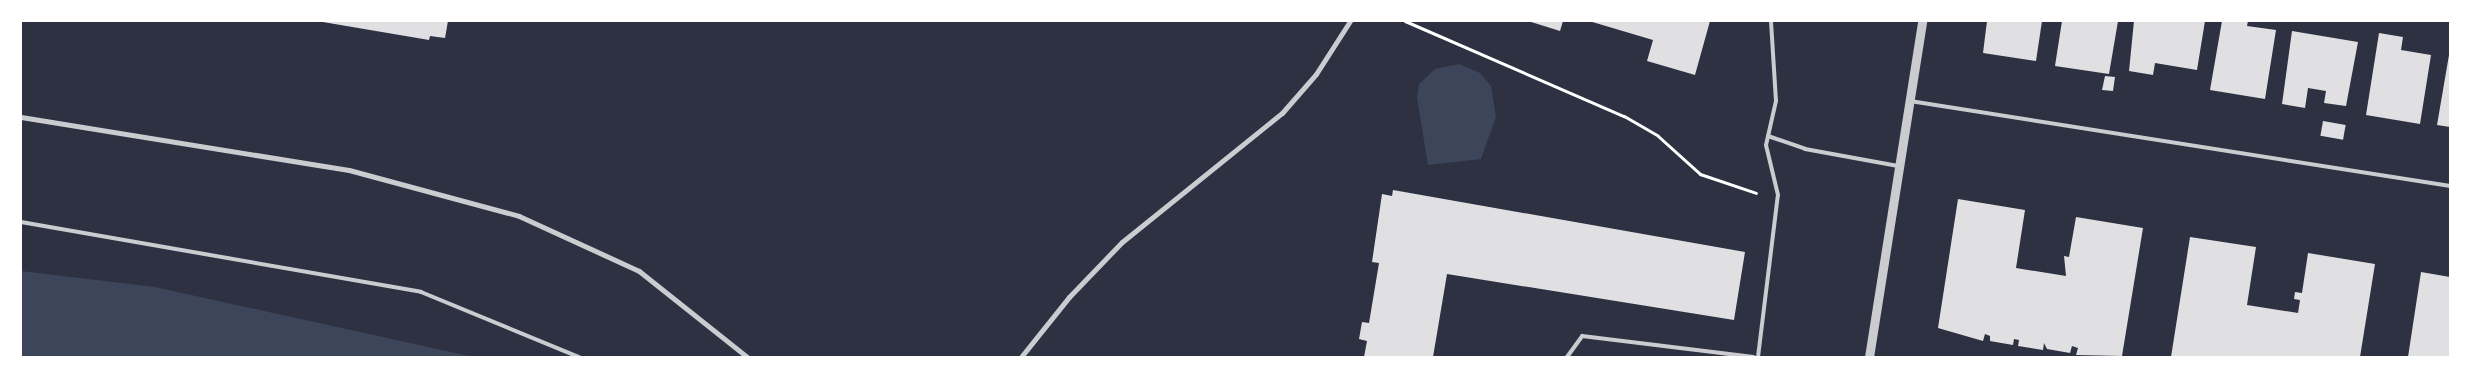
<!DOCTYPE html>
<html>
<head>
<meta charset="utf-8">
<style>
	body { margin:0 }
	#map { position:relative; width:2471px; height:378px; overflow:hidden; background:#2d3142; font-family:"IBM Plex Sans",sans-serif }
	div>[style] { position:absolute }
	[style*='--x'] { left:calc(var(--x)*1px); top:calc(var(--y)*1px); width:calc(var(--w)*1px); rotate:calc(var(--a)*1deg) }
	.green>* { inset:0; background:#3c4559 }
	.building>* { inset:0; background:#e0e0e3; transform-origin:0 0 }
	.path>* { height:3px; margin:-1.5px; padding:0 1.5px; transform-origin:1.5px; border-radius:1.5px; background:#fff }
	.service>* { height:4px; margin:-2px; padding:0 2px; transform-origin:2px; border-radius:2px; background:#caccd0 }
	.minor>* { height:5px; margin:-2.5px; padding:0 2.5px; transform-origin:2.5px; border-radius:2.5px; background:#caccd0 }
	.tertiary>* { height:9px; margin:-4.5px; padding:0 4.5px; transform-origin:4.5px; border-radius:4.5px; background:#caccd0 }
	span { translate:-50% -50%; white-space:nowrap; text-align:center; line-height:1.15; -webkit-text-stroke:5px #fff; paint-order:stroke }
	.frame { position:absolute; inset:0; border:22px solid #fff; pointer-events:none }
</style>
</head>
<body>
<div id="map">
	<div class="green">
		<div style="clip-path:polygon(1459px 64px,1480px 73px,1491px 86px,1496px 117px,1481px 159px,1428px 165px,1417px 98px,1419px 84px,1435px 69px)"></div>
		<div style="clip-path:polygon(21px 271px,155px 287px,474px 357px,21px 357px)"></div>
	</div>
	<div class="building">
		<div style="clip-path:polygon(317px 21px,448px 21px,445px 38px,430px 36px,429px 40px)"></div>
		<div style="clip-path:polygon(1528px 21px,1563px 21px,1560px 31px)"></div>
		<div style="clip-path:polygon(1589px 21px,1710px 21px,1695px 75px,1647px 61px,1653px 40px)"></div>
		<div style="clip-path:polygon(1987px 21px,2042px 21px,2036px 61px,1983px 53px)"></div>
		<div style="clip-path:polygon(2062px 21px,2118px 21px,2109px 74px,2055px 66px)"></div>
		<div style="clip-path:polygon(2134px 21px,2205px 21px,2197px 70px,2155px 63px,2153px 75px,2129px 71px)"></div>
		<div style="clip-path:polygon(2222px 21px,2248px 21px,2247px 26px,2276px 30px,2265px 99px,2210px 90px)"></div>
		<div style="clip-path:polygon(2292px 31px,2358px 42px,2346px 106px,2324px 103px,2326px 91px,2308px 88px,2305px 108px,2282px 104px)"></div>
		<div style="clip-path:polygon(2379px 33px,2403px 37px,2401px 50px,2431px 55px,2420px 124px,2366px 115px)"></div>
		<div style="clip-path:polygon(2449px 55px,2450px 55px,2450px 127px,2437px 125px)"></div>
		<div style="clip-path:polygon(2105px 76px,2115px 77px,2113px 91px,2102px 90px)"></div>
		<div style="left:2323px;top:121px;width:23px;height:15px;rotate:10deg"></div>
		<div style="clip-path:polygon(1393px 190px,1745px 252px,1734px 320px,1447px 274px,1433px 357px,1364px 357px,1367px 341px,1359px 339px,1362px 322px,1369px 323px,1379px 263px,1372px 262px,1382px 194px,1392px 196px)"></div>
		<div style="clip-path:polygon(1958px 199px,2025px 210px,2016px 268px,2066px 276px,2064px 256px,2069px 257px,2076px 217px,2143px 228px,2122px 356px,2076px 355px,2078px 348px,2072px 346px,2070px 353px,2047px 349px,2044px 343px,2043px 350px,2018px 346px,2019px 340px,2014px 339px,2013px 345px,1990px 341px,1990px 336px,1985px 334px,1983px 341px,1938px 328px)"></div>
		<div style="clip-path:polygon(2190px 237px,2256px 247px,2247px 305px,2298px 313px,2300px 300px,2294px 299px,2295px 292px,2302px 293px,2308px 253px,2375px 264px,2360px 357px,2171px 357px)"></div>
		<div style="clip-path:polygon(2421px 272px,2450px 277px,2450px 357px,2408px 357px)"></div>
	</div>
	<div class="path">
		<div style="--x:1405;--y:21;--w:239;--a:23.5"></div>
		<div style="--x:1624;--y:116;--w:39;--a:30"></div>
		<div style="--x:1658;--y:136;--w:57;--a:42.1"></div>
		<div style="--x:1700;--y:174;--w:59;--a:18.7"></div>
	</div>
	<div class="service">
		<div style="--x:1910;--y:101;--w:547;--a:8.95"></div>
		<div style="--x:1768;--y:136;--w:39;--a:19"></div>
		<div style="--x:1805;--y:149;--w:96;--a:10.3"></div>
		<div style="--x:21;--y:222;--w:406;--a:9.9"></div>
		<div style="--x:421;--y:292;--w:171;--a:22.4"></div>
		<div style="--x:1567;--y:357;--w:26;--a:-54"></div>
		<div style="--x:1582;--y:336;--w:173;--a:7"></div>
		<div style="--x:1758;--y:357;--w:163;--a:-83"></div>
		<div style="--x:1778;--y:195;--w:51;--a:-103.5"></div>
		<div style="--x:1766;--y:145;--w:45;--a:-77.2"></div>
		<div style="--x:1776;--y:101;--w:80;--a:-93.6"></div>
	</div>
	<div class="minor">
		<div style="--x:21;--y:117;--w:332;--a:9.2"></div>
		<div style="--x:349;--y:170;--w:176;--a:15.1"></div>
		<div style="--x:519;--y:216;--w:132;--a:24.6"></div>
		<div style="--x:639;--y:271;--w:138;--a:38.5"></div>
		<div style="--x:1021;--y:357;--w:77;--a:-51.3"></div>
		<div style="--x:1069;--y:297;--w:76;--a:-46.1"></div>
		<div style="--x:1122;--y:242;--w:206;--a:-38.9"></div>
		<div style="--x:1282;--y:113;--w:52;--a:-48.9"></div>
		<div style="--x:1316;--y:74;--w:63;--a:-57.3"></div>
	</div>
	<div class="tertiary">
		<div style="--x:1869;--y:357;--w:340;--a:-81"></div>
	</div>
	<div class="frame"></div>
</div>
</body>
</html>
